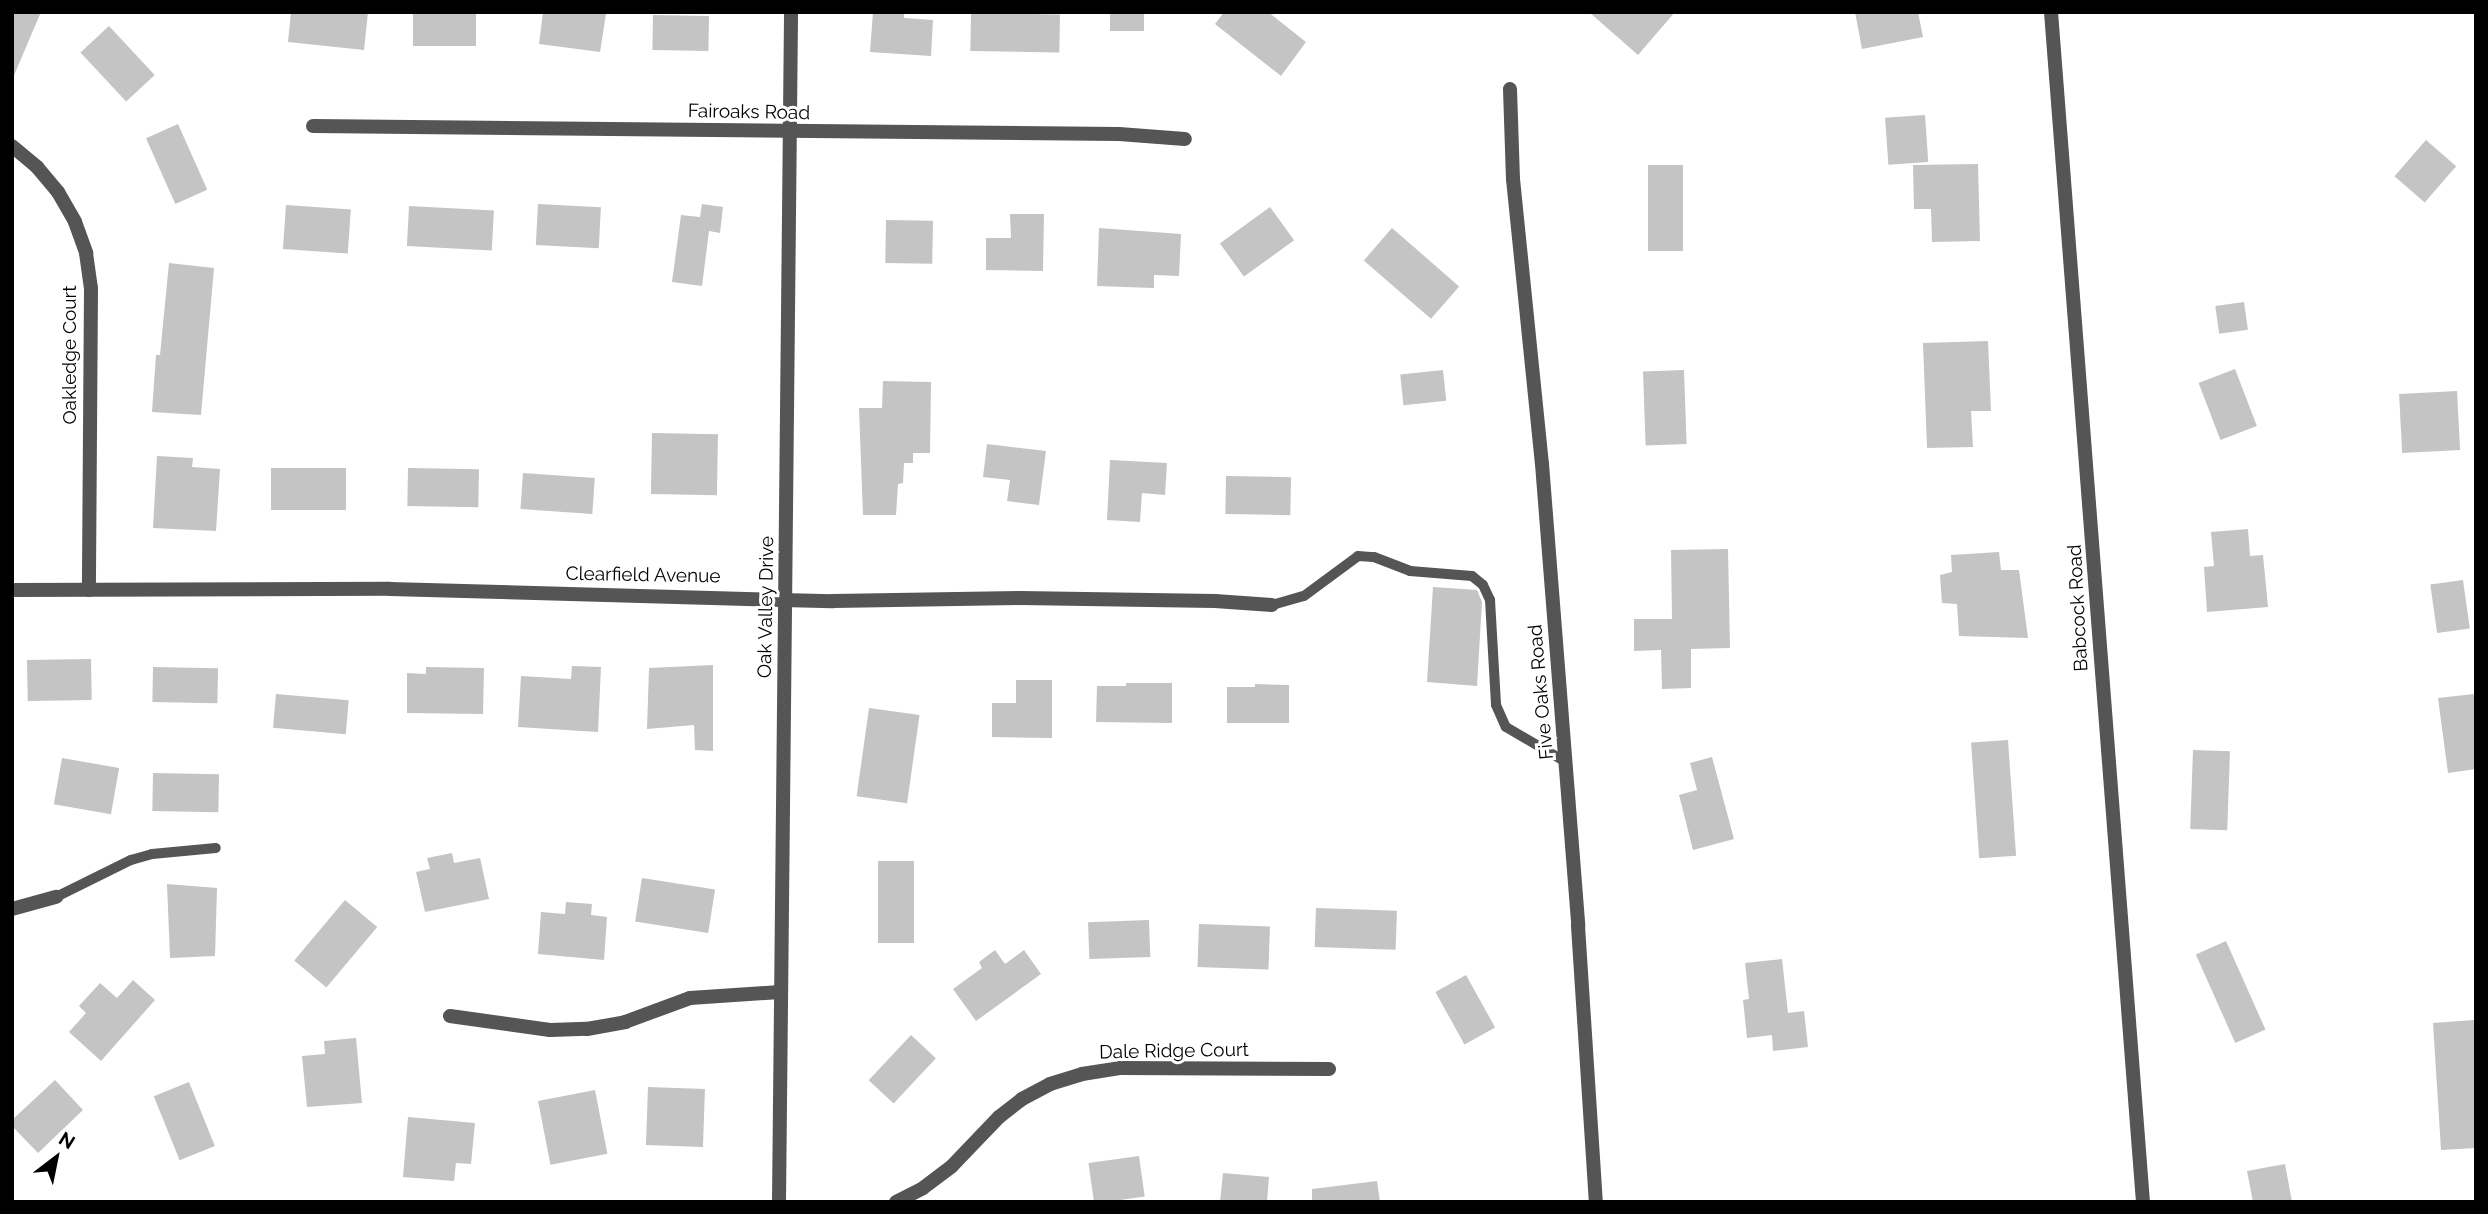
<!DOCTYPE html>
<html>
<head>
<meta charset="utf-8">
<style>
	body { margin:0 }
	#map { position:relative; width:2488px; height:1214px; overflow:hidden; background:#fff; font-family:Raleway,sans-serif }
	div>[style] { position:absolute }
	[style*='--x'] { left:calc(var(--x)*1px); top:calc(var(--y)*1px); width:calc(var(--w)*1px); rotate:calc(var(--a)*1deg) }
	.building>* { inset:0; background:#c4c4c4; transform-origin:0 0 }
	.service>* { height:10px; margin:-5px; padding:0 5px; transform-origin:5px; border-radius:5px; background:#555 }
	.minor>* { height:14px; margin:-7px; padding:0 7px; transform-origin:7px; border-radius:7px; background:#555 }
	.tertiary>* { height:14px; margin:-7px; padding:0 7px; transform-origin:7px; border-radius:7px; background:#555 }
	span { translate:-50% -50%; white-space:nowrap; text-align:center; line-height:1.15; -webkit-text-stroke:6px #fff; paint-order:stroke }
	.street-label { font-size:19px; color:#000 }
	.frame { position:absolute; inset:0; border:14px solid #000; pointer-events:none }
	.north { position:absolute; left:21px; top:1123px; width:70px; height:70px; -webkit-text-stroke:5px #fff; paint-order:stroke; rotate:32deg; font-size:19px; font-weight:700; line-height:28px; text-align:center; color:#000 }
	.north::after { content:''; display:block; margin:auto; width:24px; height:32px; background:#000; clip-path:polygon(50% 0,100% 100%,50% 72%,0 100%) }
</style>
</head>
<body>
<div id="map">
	<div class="building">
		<div style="clip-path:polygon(12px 12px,41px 12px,12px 80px)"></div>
		<div style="clip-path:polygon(291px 12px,368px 12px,364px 50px,288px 42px)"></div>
		<div style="left:413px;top:12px;width:63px;height:34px"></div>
		<div style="clip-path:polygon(543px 12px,606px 14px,600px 52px,539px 44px)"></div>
		<div style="clip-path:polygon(873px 12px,904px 12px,904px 18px,933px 20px,931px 56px,870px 52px)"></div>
		<div style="left:1110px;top:12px;width:34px;height:19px"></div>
		<div style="clip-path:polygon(1224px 12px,1268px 12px,1306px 42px,1281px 76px,1215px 24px)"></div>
		<div style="clip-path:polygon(1589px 12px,1675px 12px,1638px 55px)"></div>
		<div style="clip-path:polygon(1855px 12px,1918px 12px,1923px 37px,1862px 49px)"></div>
		<div style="left:971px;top:13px;width:89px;height:38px;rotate:1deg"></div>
		<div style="left:653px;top:15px;width:56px;height:35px;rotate:1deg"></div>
		<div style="left:109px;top:26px;width:67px;height:39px;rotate:47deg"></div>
		<div style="left:1925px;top:115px;width:47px;height:40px;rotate:86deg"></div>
		<div style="left:178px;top:124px;width:72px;height:35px;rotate:66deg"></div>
		<div style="left:2426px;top:140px;width:40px;height:48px;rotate:41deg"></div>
		<div style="clip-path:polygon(1978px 164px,1980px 241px,1932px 242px,1931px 209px,1914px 209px,1913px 165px)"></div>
		<div style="left:1648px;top:165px;width:35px;height:86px"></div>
		<div style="left:538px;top:204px;width:63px;height:41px;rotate:3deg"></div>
		<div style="clip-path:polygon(702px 204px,723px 207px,720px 233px,709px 231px,702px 286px,672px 282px,681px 215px,700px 217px)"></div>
		<div style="left:286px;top:205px;width:65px;height:44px;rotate:4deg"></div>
		<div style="left:409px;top:206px;width:85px;height:40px;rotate:3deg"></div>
		<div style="left:1270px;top:207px;width:41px;height:62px;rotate:54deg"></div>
		<div style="clip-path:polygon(1010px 214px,1044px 214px,1043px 271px,986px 270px,986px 238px,1011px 238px)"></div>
		<div style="left:886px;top:220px;width:47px;height:43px;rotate:1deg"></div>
		<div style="clip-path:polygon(1099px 228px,1181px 234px,1179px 276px,1154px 275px,1154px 288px,1097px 286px)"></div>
		<div style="left:1392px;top:228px;width:89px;height:43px;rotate:41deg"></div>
		<div style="clip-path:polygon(169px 263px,214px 268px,201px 415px,152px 412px,156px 355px,160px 355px)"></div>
		<div style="left:2244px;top:302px;width:28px;height:29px;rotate:82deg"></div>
		<div style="clip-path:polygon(1988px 341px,1991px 411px,1971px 411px,1973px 447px,1927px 448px,1923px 343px)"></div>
		<div style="left:2235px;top:369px;width:61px;height:39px;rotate:69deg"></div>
		<div style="left:1443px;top:370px;width:31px;height:43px;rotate:84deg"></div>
		<div style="left:1684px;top:370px;width:74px;height:41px;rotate:88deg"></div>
		<div style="clip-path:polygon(883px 381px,931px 382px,930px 453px,913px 453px,913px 463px,904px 463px,903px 483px,898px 484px,896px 515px,863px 515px,859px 408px,882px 408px)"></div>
		<div style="left:2457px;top:391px;width:59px;height:58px;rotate:87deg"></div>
		<div style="left:652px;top:433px;width:66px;height:61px;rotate:1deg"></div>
		<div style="clip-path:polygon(987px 444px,1046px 451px,1039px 505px,1007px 501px,1010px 480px,983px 477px)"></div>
		<div style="clip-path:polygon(157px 456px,193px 458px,192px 467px,220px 469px,216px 531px,153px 528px)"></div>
		<div style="clip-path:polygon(1110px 460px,1167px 463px,1165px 495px,1142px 493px,1140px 522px,1107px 520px)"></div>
		<div style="left:271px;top:468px;width:75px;height:42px"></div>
		<div style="left:408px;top:468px;width:71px;height:38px;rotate:1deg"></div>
		<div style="left:523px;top:473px;width:72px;height:36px;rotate:4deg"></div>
		<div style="left:1226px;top:476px;width:65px;height:38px;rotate:1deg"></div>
		<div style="clip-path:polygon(2248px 529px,2250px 556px,2263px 555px,2268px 607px,2207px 612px,2204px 567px,2214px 566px,2211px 532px)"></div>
		<div style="clip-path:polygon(1728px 549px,1730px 648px,1691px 649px,1691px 688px,1662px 689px,1661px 650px,1634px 651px,1634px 619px,1672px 619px,1671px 550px)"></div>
		<div style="clip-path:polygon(1999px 552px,2001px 570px,2019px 570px,2028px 638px,1959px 636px,1957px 604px,1942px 603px,1940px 575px,1952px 572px,1951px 555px)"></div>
		<div style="left:2463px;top:580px;width:49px;height:33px;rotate:82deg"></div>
		<div style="clip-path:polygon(1433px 587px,1477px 590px,1482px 602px,1477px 686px,1427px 682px)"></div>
		<div style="left:91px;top:659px;width:41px;height:64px;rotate:89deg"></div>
		<div style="clip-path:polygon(713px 665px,713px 751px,695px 750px,694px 725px,647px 729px,649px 668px)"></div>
		<div style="clip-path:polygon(572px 666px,601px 667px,598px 732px,518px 727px,521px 676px,571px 679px)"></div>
		<div style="left:153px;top:667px;width:65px;height:35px;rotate:1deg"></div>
		<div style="clip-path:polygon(426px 667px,484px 668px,483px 714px,407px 713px,407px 673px,426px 674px)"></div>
		<div style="clip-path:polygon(1016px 680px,1052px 680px,1052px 738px,992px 737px,992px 703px,1016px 703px)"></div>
		<div style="clip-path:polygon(1126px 683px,1172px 683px,1172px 723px,1096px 722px,1097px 686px,1126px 686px)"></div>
		<div style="clip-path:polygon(1255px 684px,1289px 685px,1289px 723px,1227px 723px,1227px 687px,1255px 687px)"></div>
		<div style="left:276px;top:694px;width:73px;height:34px;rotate:5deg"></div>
		<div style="clip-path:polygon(2474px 694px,2476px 769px,2448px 773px,2438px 698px)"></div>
		<div style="left:869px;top:708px;width:51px;height:89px;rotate:8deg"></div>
		<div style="left:2008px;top:740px;width:116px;height:37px;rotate:86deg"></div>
		<div style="left:2193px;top:750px;width:37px;height:79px;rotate:2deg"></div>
		<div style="clip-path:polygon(1712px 757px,1734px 839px,1693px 850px,1679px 795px,1697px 790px,1690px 763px)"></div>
		<div style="left:62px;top:758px;width:58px;height:47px;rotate:10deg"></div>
		<div style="left:153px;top:773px;width:66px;height:38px;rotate:1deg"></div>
		<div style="clip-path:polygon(452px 853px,454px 863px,480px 858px,489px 899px,425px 912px,416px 872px,430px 869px,427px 858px)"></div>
		<div style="left:878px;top:861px;width:36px;height:82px"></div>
		<div style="left:642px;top:878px;width:74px;height:44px;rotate:9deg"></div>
		<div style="clip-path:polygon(167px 884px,217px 888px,215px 956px,170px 958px)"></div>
		<div style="left:345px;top:900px;width:42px;height:79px;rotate:40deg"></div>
		<div style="clip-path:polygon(566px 902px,592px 904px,591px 915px,607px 917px,604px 960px,538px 954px,541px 912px,565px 914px)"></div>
		<div style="left:1316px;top:908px;width:81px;height:39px;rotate:2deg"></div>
		<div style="left:1149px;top:920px;width:37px;height:61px;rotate:88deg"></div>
		<div style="left:1199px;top:924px;width:71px;height:43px;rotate:2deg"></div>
		<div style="left:2226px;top:941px;width:97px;height:33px;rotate:66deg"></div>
		<div style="clip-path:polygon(995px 950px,1005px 964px,1024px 950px,1041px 974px,976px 1021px,953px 989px,982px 968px,979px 962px)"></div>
		<div style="clip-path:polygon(1782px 959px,1788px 1013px,1804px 1011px,1808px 1047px,1773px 1051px,1772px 1035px,1747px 1038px,1743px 1000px,1749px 999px,1745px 963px)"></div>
		<div style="left:1466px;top:975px;width:60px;height:35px;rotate:61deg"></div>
		<div style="clip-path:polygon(133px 980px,155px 1000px,101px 1061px,69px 1032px,86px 1013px,79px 1006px,100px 983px,117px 998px)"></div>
		<div style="clip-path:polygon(2474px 1020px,2476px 1148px,2441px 1150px,2433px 1023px)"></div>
		<div style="left:911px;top:1035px;width:34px;height:62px;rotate:43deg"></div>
		<div style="clip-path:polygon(356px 1038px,362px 1103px,307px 1107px,302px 1056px,325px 1054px,324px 1041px)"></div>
		<div style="clip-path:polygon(55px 1080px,83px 1110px,38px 1153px,12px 1126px,12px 1120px)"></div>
		<div style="left:189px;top:1082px;width:69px;height:38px;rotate:68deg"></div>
		<div style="left:648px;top:1087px;width:57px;height:58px;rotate:2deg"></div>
		<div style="left:595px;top:1090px;width:65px;height:58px;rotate:79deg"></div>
		<div style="clip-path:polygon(408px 1117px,475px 1123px,471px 1164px,456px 1163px,454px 1181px,403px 1177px)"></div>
		<div style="left:1139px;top:1156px;width:41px;height:51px;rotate:82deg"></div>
		<div style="clip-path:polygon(2285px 1164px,2292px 1202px,2253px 1202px,2247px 1171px)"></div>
		<div style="clip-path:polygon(1223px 1173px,1269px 1177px,1267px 1202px,1220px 1202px)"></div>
		<div style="clip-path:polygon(1377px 1181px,1380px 1202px,1312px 1202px,1312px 1189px)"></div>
	</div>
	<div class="service">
		<div style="--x:1272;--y:605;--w:33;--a:-16"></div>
		<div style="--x:1304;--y:596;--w:67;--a:-36.5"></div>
		<div style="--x:1358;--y:556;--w:16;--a:4"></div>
		<div style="--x:1374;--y:557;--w:39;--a:21"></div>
		<div style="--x:1410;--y:571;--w:62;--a:4.6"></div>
		<div style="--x:1472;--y:576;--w:14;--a:39"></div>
		<div style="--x:1483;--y:585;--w:17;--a:65"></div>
		<div style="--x:1490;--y:600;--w:105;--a:86.7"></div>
		<div style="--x:1496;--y:705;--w:24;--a:66"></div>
		<div style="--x:1506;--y:727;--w:69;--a:30.3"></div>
		<div style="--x:56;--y:897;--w:84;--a:-26.3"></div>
		<div style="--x:131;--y:860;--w:22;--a:-16"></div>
		<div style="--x:152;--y:854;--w:64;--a:-5.4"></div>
	</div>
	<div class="minor">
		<div style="--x:2051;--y:12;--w:1194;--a:85.58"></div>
		<div style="--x:1510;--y:89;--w:90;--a:88.1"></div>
		<div style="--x:1513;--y:179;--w:286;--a:84.2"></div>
		<div style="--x:1542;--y:464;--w:463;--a:85.5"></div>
		<div style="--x:1578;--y:926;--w:277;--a:86.3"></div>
		<div style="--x:313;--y:126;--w:806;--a:0.57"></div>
		<div style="--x:1119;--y:134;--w:66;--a:4.3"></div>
		<div style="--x:12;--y:146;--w:33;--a:40"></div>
		<div style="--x:37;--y:167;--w:33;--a:50"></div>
		<div style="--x:58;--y:192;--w:34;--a:60"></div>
		<div style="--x:75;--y:222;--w:33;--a:70"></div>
		<div style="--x:86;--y:253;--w:35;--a:82"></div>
		<div style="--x:91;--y:288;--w:302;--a:90.4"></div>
		<div style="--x:12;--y:590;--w:378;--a:-0.2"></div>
		<div style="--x:390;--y:589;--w:443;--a:1.6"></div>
		<div style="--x:833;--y:601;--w:187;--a:-0.9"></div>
		<div style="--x:1020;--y:598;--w:195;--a:0.9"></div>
		<div style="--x:1215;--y:601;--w:57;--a:4"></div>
		<div style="--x:12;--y:909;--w:46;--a:-15.3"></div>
		<div style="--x:450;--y:1016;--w:101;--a:8"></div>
		<div style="--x:550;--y:1030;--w:37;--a:-2"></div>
		<div style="--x:587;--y:1029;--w:39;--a:-10"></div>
		<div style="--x:625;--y:1022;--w:69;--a:-20.3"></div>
		<div style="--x:690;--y:998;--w:90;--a:-3.8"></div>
		<div style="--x:896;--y:1202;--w:30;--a:-27"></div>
		<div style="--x:923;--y:1188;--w:36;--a:-37"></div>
		<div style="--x:952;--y:1166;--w:68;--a:-46.2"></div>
		<div style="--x:999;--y:1117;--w:29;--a:-38"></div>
		<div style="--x:1022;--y:1099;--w:32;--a:-28"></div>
		<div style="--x:1050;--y:1084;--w:34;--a:-17"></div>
		<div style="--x:1082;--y:1074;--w:38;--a:-9"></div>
		<div style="--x:1120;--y:1068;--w:209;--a:0.3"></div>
	</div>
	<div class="tertiary">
		<div style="--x:779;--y:1202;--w:1190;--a:-89.42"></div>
	</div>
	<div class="street-label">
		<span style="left:749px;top:112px;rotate:1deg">Fairoaks Road</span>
		<span style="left:70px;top:355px;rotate:-90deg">Oakledge Court</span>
		<span style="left:643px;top:575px;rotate:1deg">Clearfield Avenue</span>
		<span style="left:766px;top:607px;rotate:-89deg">Oak Valley Drive</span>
		<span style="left:2078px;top:608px;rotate:-93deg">Babcock Road</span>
		<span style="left:1541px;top:692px;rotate:-95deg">Five Oaks Road</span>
		<span style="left:1174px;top:1051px;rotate:-1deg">Dale Ridge Court</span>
	</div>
	<div class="frame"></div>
	<div class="north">N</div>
</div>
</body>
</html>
